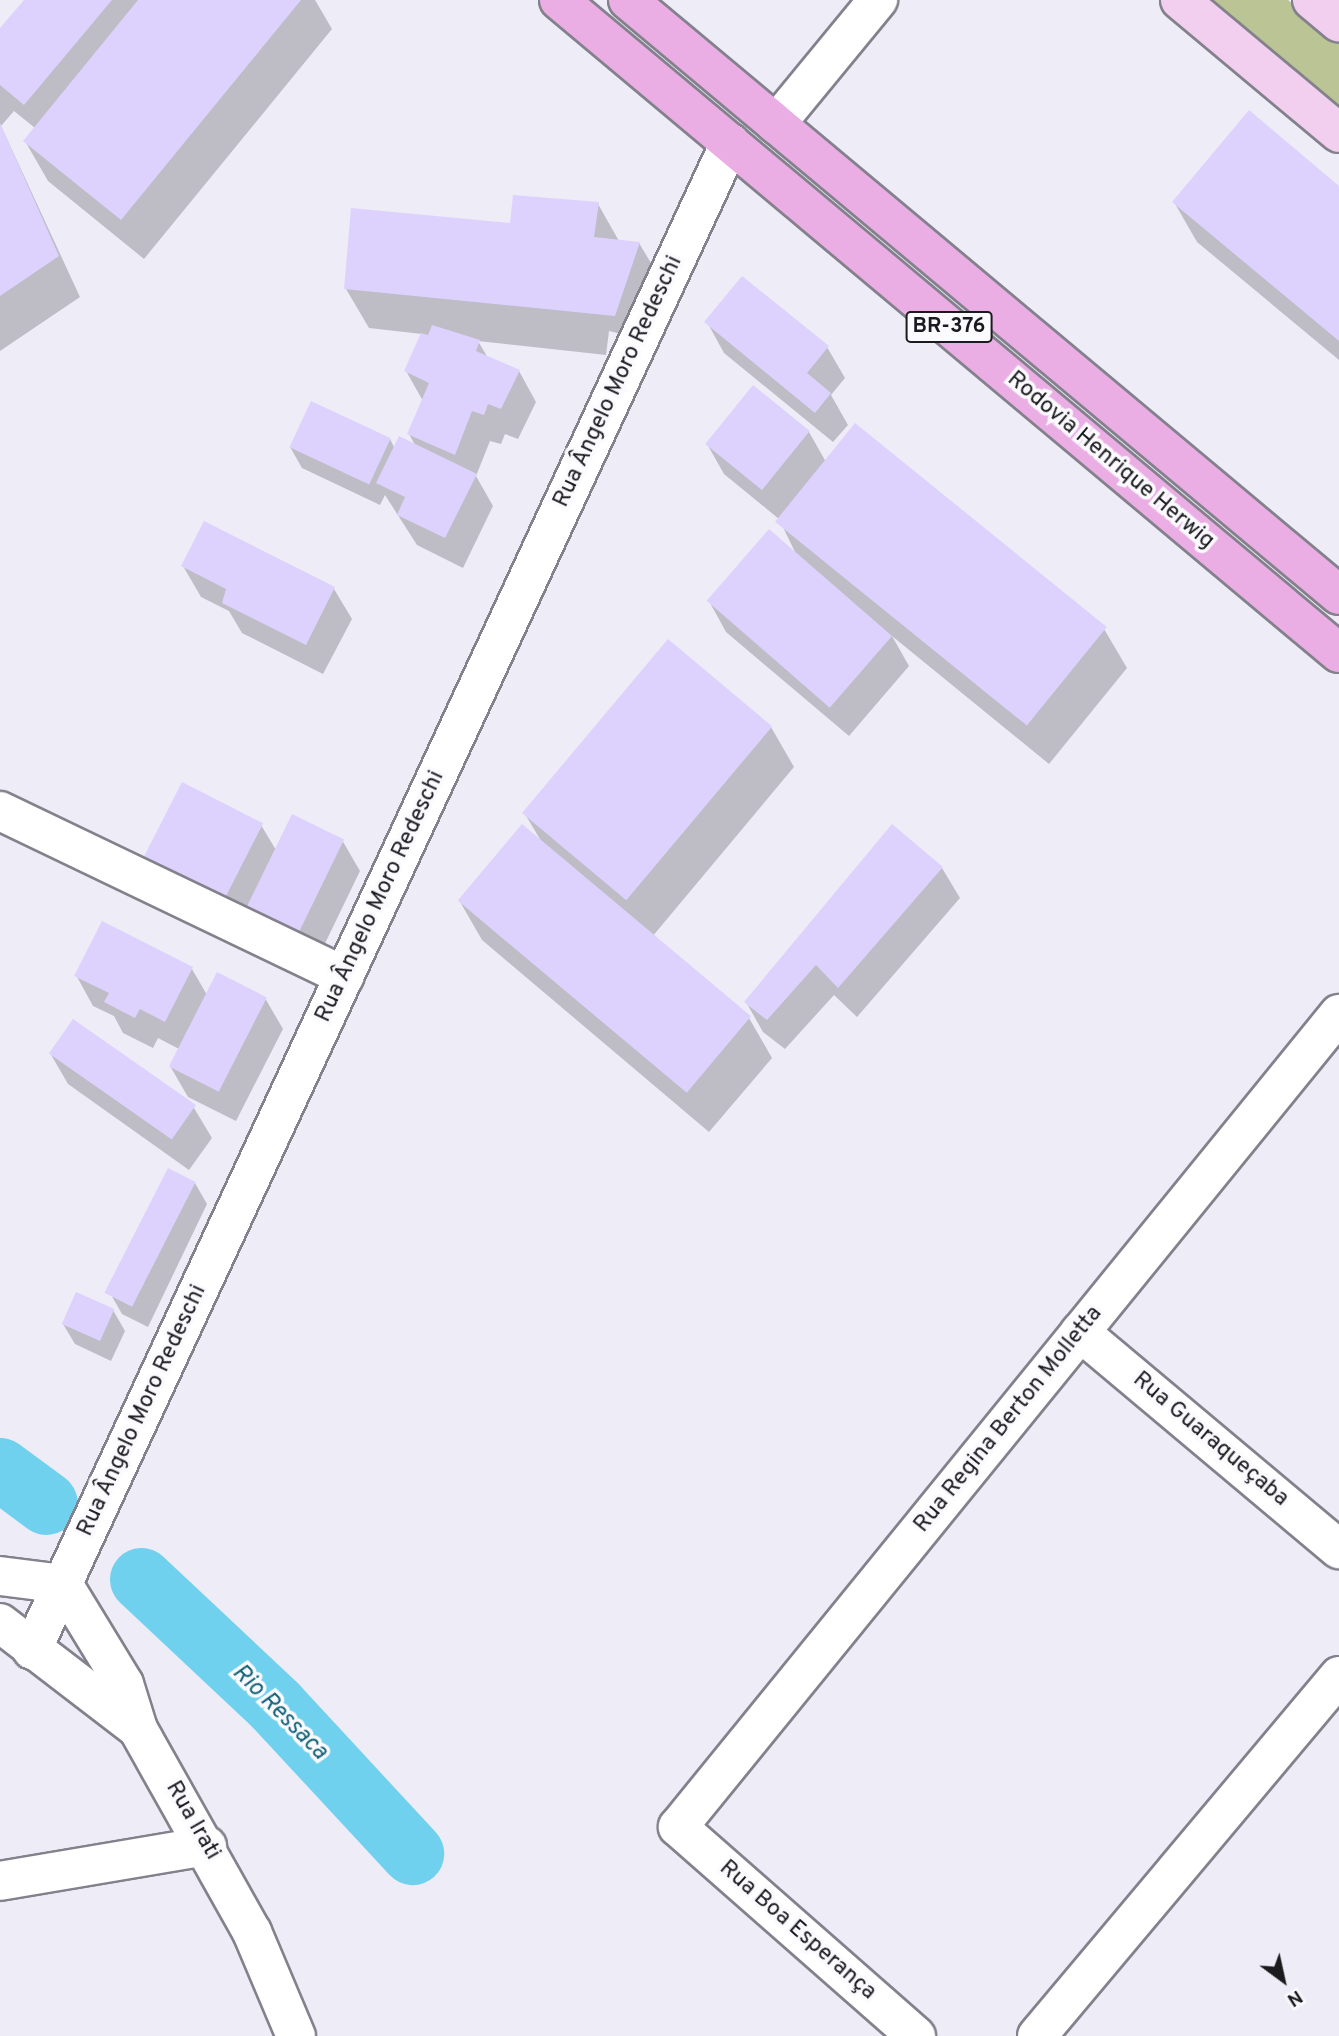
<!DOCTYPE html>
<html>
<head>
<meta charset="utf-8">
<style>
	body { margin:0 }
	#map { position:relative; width:1339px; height:2036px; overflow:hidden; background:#eeecf7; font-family:Overpass,sans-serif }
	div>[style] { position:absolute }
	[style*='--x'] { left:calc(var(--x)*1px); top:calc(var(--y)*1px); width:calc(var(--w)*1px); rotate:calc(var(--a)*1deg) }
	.green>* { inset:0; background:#bac494 }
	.shadow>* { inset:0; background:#0003 }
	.river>* { height:63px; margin:-31.5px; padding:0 31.5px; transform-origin:31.5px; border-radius:31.5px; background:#6fd1ee }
	.building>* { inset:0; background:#ddd2fe; transform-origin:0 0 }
	.roads { filter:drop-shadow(2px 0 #83818b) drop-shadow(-2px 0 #83818b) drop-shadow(0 2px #83818b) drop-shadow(0 -2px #83818b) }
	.minor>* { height:38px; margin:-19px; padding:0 19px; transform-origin:19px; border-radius:19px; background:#fff }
	.major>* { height:38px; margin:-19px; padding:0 19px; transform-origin:19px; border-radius:19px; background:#f2ceef }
	.highway>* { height:38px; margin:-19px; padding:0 19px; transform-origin:19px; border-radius:19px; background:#eaaee5 }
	span { translate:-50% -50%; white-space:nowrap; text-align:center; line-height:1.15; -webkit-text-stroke:7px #fbfaff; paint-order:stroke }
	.shield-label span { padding:2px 5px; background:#fbfaff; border:2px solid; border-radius:5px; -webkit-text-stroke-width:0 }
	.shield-label { font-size:21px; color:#1b1a1d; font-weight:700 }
	.street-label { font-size:23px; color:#1b1a1d }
	.water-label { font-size:24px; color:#116276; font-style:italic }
	.north { position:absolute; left:1248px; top:1945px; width:70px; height:70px; -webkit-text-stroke:5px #fbfaff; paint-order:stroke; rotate:147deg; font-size:19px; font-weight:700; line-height:28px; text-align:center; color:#1b1a1d }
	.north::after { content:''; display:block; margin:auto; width:24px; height:32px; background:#1b1a1d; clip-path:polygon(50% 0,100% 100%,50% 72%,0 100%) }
</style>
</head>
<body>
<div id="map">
	<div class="green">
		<div style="clip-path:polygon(1206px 0,1288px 0,1339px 43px,1339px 109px)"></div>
	</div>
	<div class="shadow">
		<div style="clip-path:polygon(26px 0,315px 0,332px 29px,144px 259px,48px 181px,25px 141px,35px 128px,14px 111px,1px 126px,80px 297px,0 351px,0 31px)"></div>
		<div style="clip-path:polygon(1339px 188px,1339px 360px,1197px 242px,1174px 202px)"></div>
		<div style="clip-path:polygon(598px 204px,619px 241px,639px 243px,651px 263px,626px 335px,609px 331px,606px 355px,478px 341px,488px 358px,519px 371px,536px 402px,518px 439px,505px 434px,501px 444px,490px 441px,476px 476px,493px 506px,463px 568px,417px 545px,385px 495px,380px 505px,302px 468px,290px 447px,390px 439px,395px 449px,416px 447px,409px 434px,423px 401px,406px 371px,422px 334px,369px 328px,346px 289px,511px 225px)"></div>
		<div style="clip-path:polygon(707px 322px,827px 347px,845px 378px,831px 395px,848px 425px,833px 442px,724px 353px)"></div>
		<div style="clip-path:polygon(809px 432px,826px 462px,1104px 629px,1127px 668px,1049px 764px,892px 636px,909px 666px,849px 736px,726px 632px,709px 601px,796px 554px,779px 519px,724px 474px,707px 444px)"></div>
		<div style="clip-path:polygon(183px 566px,334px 589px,352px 619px,323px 674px,242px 633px,229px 611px,201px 597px)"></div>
		<div style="clip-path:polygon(771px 727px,794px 767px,652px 937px,749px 1018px,772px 1058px,709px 1132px,482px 940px,459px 900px,541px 841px,525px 814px)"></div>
		<div style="clip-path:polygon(261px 825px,276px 850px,342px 840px,360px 871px,316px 962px,163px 888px,146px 857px)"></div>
		<div style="clip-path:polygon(942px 868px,960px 898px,857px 1017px,834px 995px,785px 1049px,763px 1032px,746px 1002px)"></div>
		<div style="clip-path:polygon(192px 969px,207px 995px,265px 998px,283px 1029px,236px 1121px,188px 1097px,170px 1066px,179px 1049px,158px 1038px,153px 1048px,123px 1033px,114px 1016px,93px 1006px,76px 975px)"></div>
		<div style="clip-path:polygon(73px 1022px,194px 1108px,212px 1138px,189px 1170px,68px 1084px,50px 1053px)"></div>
		<div style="clip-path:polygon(195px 1183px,207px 1204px,148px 1327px,122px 1314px,110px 1293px)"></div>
		<div style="clip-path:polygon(113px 1310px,125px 1331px,111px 1361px,75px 1344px,63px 1324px)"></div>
	</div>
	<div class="river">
		<div style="--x:0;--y:1469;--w:57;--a:36.5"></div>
		<div style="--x:141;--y:1579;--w:184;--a:43.2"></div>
		<div style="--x:275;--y:1705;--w:202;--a:47.2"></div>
	</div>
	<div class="building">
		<div style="clip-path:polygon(24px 0,112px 0,24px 105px,0 85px,0 28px)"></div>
		<div style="clip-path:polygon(138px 0,301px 0,121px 220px,23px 141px)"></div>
		<div style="clip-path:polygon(1249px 110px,1339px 186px,1339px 341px,1172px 202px)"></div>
		<div style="clip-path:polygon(0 123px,59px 256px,0 296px)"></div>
		<div style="clip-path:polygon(513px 195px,599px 202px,594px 237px,640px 242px,615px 316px,344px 289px,351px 208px,510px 223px)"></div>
		<div style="clip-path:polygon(742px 276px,829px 346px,807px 373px,831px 393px,815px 413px,704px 322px)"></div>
		<div style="clip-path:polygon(432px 325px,480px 340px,476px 351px,520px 370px,501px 409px,488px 404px,484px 415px,472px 411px,455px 455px,407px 434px,429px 383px,404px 371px,421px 333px,428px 335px)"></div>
		<div style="left:753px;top:385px;width:73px;height:76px;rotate:39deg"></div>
		<div style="left:311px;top:401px;width:88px;height:51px;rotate:25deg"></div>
		<div style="left:855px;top:423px;width:324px;height:127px;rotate:39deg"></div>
		<div style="clip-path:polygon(399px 436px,477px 474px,445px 538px,397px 515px,405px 497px,376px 483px)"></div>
		<div style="clip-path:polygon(204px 521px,335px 587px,306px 645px,222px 603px,226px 589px,181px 566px)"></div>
		<div style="left:769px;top:529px;width:163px;height:95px;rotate:41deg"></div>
		<div style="left:668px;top:639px;width:136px;height:227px;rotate:40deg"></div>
		<div style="left:182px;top:782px;width:91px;height:84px;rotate:27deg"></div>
		<div style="left:292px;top:814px;width:58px;height:104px;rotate:26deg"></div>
		<div style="left:522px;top:824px;width:299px;height:100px;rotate:40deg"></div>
		<div style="clip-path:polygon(892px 824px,943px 867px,838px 988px,816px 965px,767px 1020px,744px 1002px)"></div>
		<div style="clip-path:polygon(102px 921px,193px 967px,165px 1022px,140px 1009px,135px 1018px,104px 1002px,109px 993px,74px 976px)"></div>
		<div style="left:217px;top:972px;width:56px;height:106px;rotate:27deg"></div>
		<div style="left:73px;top:1019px;width:150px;height:42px;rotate:35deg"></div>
		<div style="left:168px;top:1168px;width:31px;height:140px;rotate:27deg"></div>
		<div style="left:76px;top:1292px;width:42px;height:35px;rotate:24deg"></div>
	</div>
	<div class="roads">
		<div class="minor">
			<div style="--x:776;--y:124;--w:161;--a:-50.6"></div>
			<div style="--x:0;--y:811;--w:382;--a:25.6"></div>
			<div style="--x:1080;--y:1332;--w:338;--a:40"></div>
			<div style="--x:0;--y:1576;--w:64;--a:7.2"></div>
			<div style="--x:63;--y:1584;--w:117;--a:58.6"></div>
			<div style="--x:124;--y:1684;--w:47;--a:72.7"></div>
			<div style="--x:0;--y:1623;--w:174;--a:37.5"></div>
			<div style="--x:138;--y:1729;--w:233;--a:60.7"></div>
			<div style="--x:252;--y:1932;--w:113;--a:67.1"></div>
			<div style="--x:32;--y:1650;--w:1661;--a:-65.15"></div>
			<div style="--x:0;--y:1881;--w:210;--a:-9.6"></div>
			<div style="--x:916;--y:2036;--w:317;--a:-138.7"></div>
			<div style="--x:678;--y:1827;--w:1048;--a:-50.89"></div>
			<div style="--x:1037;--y:2036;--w:470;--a:-50"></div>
		</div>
		<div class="major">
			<div style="--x:1180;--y:0;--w:207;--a:39.9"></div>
			<div style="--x:1312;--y:0;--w:35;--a:40"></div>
		</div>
		<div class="highway">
			<div style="--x:559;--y:0;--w:1017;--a:39.94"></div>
			<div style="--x:628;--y:0;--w:927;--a:39.92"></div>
		</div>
	</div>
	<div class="shield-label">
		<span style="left:949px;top:327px">BR-376</span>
	</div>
	<div class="street-label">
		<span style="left:619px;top:382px;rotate:-65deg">Rua Ângelo Moro Redeschi</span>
		<span style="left:1110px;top:461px;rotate:40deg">Rodovia Henrique Herwig</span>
		<span style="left:381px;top:897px;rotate:-65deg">Rua Ângelo Moro Redeschi</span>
		<span style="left:143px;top:1411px;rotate:-65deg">Rua Ângelo Moro Redeschi</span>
		<span style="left:1009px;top:1420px;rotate:-51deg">Rua Regina Berton Molletta</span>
		<span style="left:1210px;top:1440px;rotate:40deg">Rua Guaraqueçaba</span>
		<span style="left:192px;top:1821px;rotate:60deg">Rua Irati</span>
		<span style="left:797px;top:1931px;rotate:41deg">Rua Boa Esperança</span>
	</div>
	<div class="water-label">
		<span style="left:279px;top:1713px;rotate:45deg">Rio Ressaca</span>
	</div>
	<div class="north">N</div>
</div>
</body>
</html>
